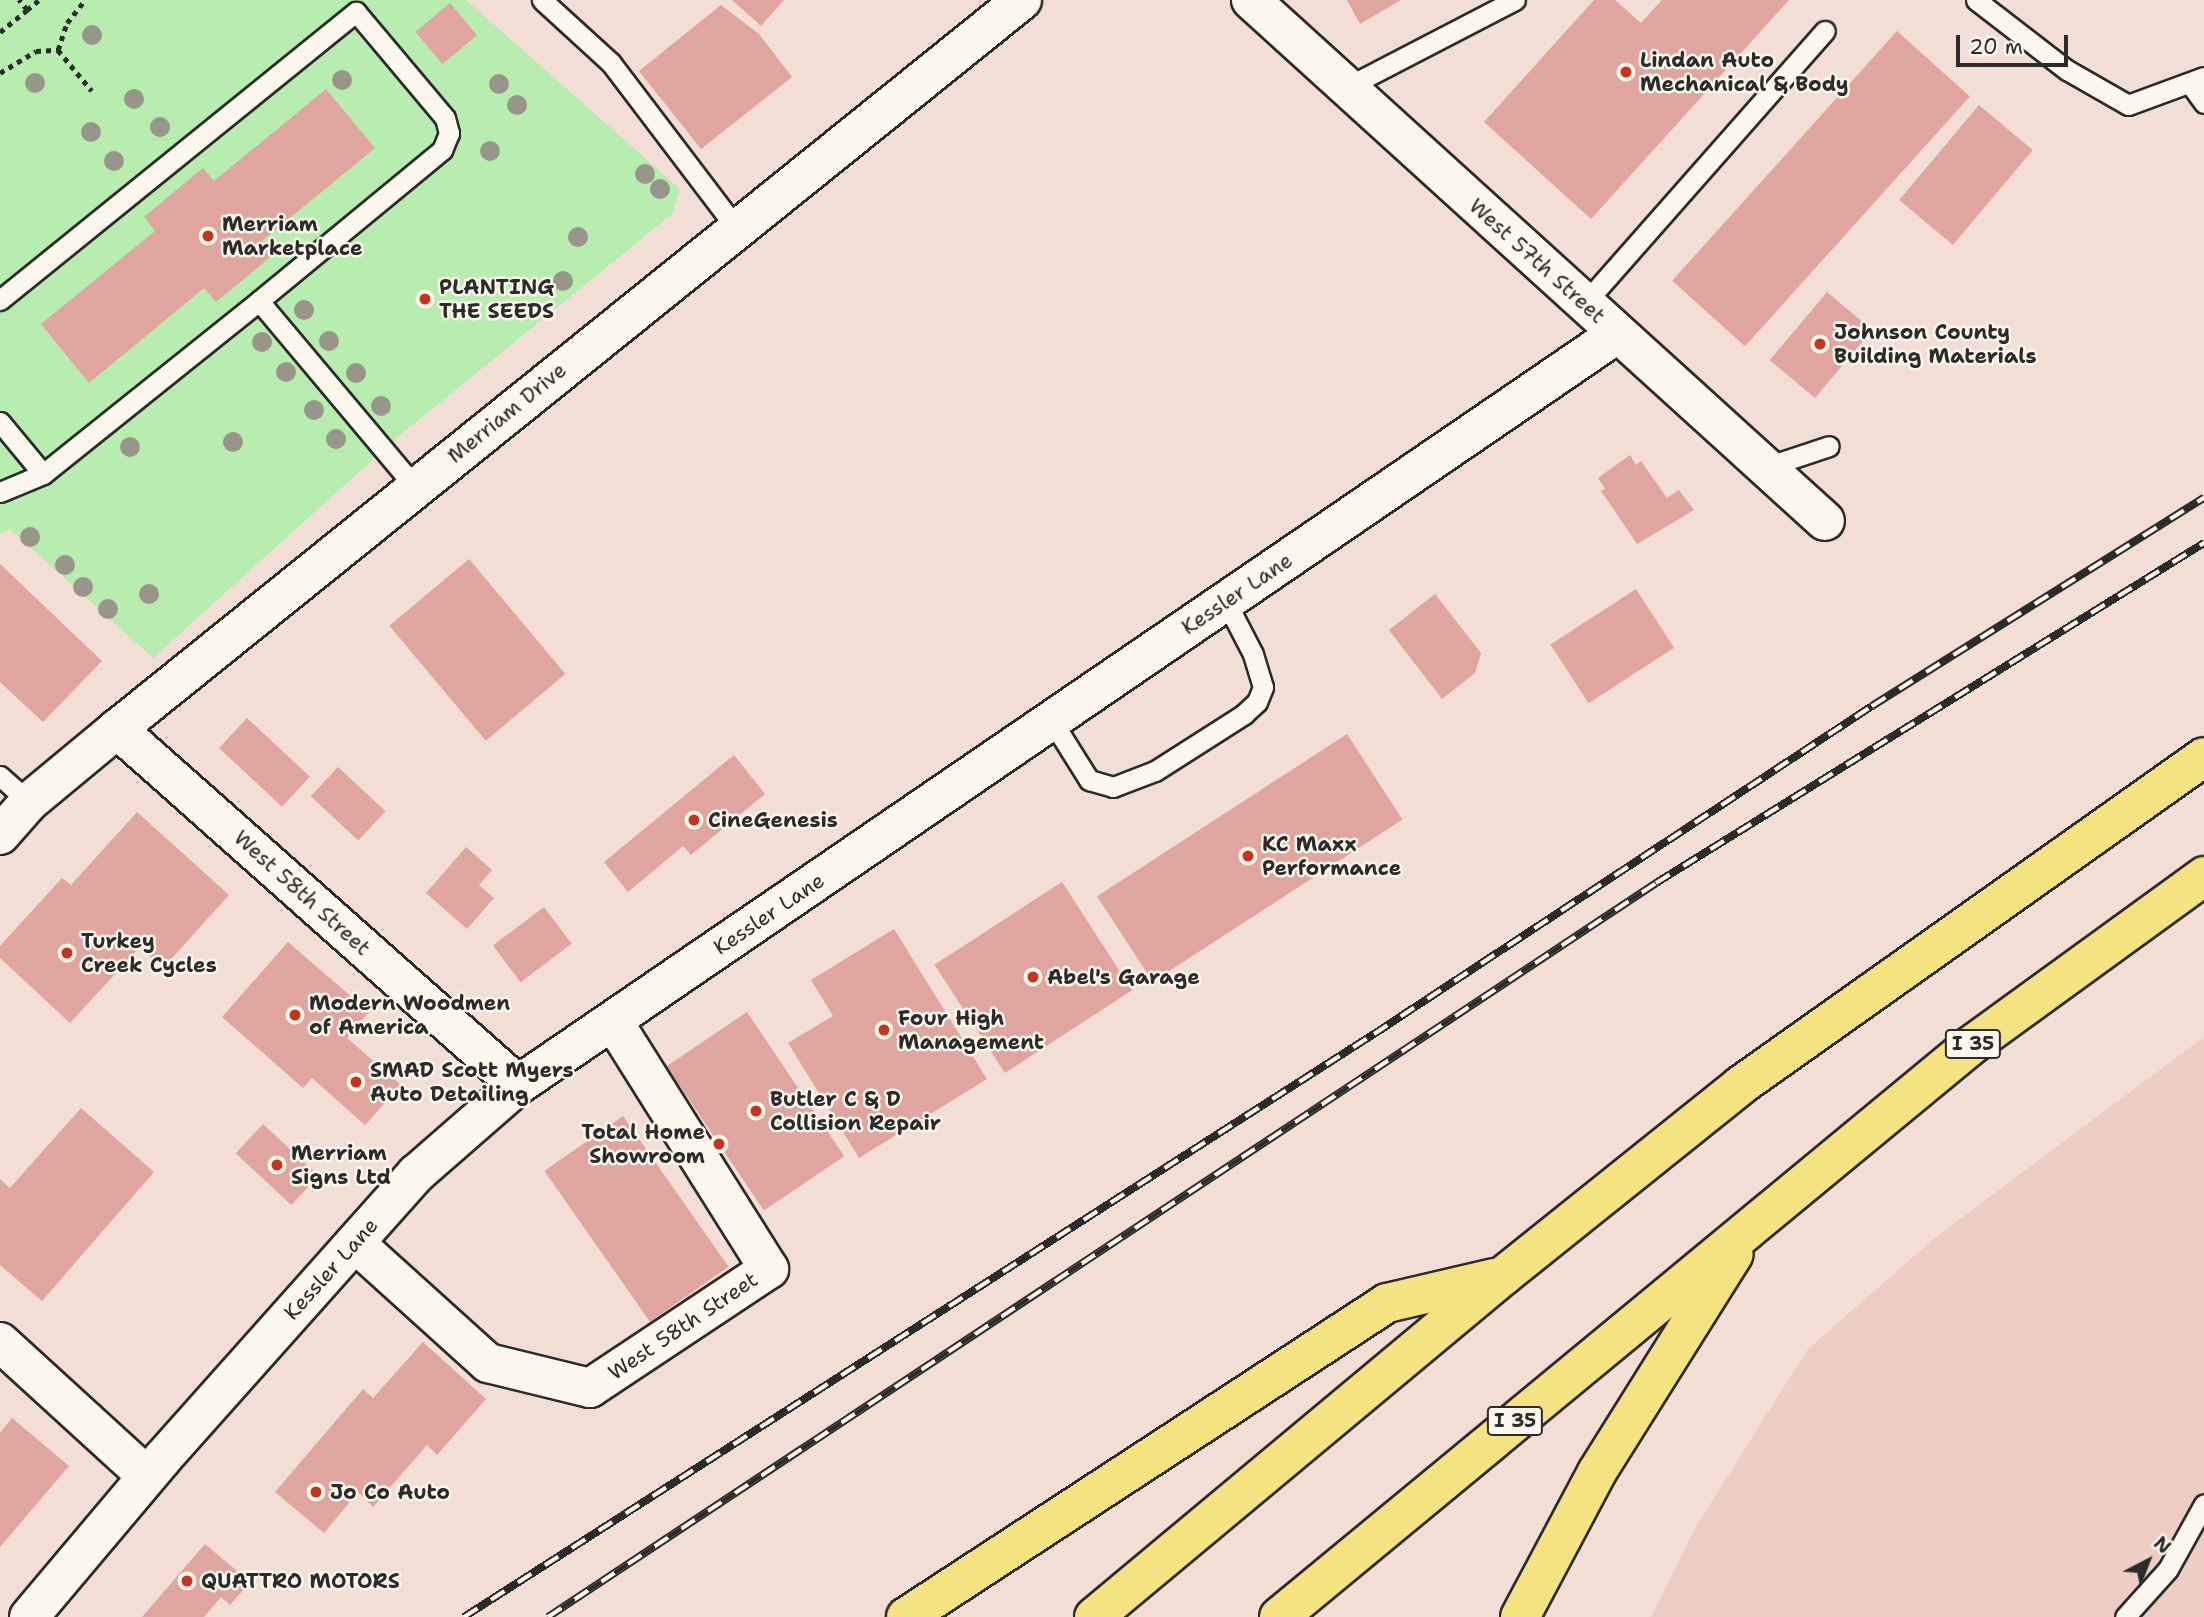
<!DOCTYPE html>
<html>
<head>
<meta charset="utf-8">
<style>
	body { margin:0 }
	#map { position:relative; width:2204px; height:1617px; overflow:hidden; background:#f3ded5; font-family:"Shantell Sans",sans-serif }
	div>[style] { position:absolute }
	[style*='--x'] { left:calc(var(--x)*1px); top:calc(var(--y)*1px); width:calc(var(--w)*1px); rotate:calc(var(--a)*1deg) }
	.built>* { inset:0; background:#edcdc4 }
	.green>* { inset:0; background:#b7edaf }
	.building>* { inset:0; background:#dfa59e; transform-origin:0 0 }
	.path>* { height:4.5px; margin-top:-2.25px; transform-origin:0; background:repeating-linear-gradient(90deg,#2b2b2b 0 5px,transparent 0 10px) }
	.roads { filter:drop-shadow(2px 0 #2b2b2b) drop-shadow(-2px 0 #2b2b2b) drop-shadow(0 2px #2b2b2b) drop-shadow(0 -2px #2b2b2b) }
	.service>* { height:19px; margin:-9.5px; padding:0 9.5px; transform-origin:9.5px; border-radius:9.5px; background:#fbf7ec }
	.minor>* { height:38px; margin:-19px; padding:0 19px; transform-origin:19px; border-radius:19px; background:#fbf7ec }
	.secondary>* { height:38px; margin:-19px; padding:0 19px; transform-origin:19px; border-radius:19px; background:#fbf7ec }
	.motorway>* { height:38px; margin:-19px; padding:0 19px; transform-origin:19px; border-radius:19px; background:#f5e382 }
	.rail>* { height:8px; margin-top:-4px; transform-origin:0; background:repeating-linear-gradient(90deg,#fbf7ec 0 16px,#2b2b2b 0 32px); box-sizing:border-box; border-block:2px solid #2b2b2b }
	.trees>* { width:20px; height:20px; margin:-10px; border-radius:50%; background:#98968a }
	.dots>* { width:19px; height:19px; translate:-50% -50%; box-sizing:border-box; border:4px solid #fbf7ec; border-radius:50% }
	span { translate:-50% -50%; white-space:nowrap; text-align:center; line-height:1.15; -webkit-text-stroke:5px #fbf7ec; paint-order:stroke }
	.shield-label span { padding:2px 5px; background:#fbf7ec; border:2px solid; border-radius:5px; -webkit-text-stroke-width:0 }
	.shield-label { font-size:19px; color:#2b2b2b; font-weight:700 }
	.poi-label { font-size:21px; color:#2b2b2b; font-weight:700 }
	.left { translate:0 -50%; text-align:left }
	.right { translate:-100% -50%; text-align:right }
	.street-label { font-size:21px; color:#2b2b2b }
	.north { position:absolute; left:2113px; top:1526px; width:70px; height:70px; -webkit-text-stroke:5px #fbf7ec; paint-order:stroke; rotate:42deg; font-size:19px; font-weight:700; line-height:28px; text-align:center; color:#2b2b2b }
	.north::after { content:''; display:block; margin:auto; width:24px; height:32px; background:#2b2b2b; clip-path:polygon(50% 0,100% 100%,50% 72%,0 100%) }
	.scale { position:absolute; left:1956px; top:35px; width:112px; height:32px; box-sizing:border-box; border:4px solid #2b2b2b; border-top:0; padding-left:9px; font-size:21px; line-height:24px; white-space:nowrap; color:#2b2b2b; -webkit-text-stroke:5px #fbf7ec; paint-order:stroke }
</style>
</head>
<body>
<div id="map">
	<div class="built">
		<div style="clip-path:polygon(2204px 1037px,2204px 1617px,1651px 1617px,1695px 1528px,1808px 1349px,1936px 1237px)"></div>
	</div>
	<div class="green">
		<div style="clip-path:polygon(0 0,466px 0,680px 189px,672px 214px,400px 435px,153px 658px,10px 529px,0 535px)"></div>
	</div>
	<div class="building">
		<div style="clip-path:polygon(732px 0,784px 0,761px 26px)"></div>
		<div style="clip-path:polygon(1347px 0,1401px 0,1360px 24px)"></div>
		<div style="clip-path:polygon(1594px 0,1615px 0,1641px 23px,1662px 0,1789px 0,1591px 219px,1484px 122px)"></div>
		<div style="left:450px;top:3px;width:42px;height:45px;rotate:50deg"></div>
		<div style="clip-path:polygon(721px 5px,759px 34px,792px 77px,701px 149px,639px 71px)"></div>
		<div style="left:1897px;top:31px;width:98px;height:336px;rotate:42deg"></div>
		<div style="clip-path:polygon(326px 89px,375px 148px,262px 241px,274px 254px,216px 302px,204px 288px,89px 383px,41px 324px,155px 231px,144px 217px,203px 168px,214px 181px)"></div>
		<div style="left:1979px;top:105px;width:70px;height:124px;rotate:40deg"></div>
		<div style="left:1827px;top:292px;width:59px;height:89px;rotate:40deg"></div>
		<div style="clip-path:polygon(1630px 455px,1636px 465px,1641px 461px,1667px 498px,1679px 490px,1694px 510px,1637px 544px,1601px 491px,1605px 489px,1598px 478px)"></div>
		<div style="left:469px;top:559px;width:150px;height:104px;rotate:50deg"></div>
		<div style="clip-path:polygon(0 564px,102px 661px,43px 722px,0 682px)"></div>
		<div style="left:1636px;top:589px;width:70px;height:102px;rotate:57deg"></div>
		<div style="clip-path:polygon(1435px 594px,1481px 653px,1475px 673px,1442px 699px,1389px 630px)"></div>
		<div style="left:247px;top:718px;width:86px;height:41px;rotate:43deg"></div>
		<div style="left:1347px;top:734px;width:102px;height:298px;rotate:57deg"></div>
		<div style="clip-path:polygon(734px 755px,765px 794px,691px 855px,683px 846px,628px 892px,604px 862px)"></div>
		<div style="left:338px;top:767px;width:65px;height:40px;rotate:43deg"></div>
		<div style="clip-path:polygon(137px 812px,229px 895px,163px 968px,117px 926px,139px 948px,70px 1023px,0 958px,0 946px,62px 878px,71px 885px)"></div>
		<div style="clip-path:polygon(466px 847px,492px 870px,479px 885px,494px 898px,467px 929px,426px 893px)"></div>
		<div style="left:1062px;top:882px;width:129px;height:152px;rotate:57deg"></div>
		<div style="left:544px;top:907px;width:46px;height:64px;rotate:53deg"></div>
		<div style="clip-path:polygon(894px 929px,987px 1079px,859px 1158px,788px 1043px,833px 1016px,811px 980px)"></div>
		<div style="clip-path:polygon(288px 942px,369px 1012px,347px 1038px,401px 1085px,365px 1125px,312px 1078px,303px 1088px,222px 1017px)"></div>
		<div style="left:747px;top:1012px;width:174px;height:97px;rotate:56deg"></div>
		<div style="clip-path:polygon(81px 1108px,154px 1172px,42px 1301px,0 1265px,0 1179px,10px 1188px)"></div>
		<div style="left:623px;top:1116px;width:184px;height:96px;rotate:55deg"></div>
		<div style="left:263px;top:1124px;width:76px;height:40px;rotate:43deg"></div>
		<div style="clip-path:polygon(423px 1342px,486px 1399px,437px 1455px,427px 1445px,373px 1507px,358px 1492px,324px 1533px,275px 1492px,363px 1389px,373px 1398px)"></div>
		<div style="clip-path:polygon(12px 1418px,69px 1466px,0 1547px,0 1433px)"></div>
		<div style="clip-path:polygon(205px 1544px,250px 1582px,230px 1605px,221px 1597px,204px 1617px,142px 1617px)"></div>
	</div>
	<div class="path">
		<div style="--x:27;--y:10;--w:16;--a:-40"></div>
		<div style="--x:0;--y:32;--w:35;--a:-39"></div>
		<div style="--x:27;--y:10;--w:13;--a:-129"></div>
		<div style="--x:58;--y:50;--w:28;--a:-72"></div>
		<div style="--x:67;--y:23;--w:29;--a:-52"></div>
		<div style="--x:0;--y:73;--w:42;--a:-31.4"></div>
		<div style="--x:36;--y:51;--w:22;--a:-3"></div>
		<div style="--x:58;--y:50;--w:53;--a:50.3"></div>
	</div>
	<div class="roads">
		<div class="service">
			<div style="--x:542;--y:0;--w:93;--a:42.4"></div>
			<div style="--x:611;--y:63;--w:208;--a:52.8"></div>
			<div style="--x:1976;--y:0;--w:115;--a:37.6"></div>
			<div style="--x:2067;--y:70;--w:70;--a:29.8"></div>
			<div style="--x:2128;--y:105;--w:81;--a:-20.2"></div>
			<div style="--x:2191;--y:85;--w:22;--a:54"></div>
			<div style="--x:1347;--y:87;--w:189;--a:-27.4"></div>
			<div style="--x:0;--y:300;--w:458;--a:-39"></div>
			<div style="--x:356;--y:12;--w:138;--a:50"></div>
			<div style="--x:445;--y:118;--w:16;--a:75"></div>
			<div style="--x:449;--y:133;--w:18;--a:112"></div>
			<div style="--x:442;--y:150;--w:237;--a:140.5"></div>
			<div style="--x:259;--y:301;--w:243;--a:50"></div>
			<div style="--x:1584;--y:304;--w:364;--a:-48.6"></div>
			<div style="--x:0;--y:422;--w:67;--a:50.4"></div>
			<div style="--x:1766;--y:467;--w:66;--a:-18.4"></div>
			<div style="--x:0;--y:492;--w:47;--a:-22.7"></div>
			<div style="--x:43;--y:474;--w:277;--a:-38.7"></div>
			<div style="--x:1052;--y:721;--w:70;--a:57.9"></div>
			<div style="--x:1089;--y:780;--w:25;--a:16"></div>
			<div style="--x:1113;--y:787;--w:45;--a:-20.9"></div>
			<div style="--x:1155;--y:771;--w:106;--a:-32.6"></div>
			<div style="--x:1244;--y:714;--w:18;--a:-43"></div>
			<div style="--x:1257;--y:702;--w:16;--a:-68"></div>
			<div style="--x:1263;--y:687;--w:34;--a:-107"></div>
			<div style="--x:1253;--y:654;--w:59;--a:-117.4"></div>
			<div style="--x:0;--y:776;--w:39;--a:42"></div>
			<div style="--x:2125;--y:1617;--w:64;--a:-48.1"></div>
			<div style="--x:2168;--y:1569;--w:74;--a:-61"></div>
		</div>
		<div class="minor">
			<div style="--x:1251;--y:0;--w:775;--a:42.23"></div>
			<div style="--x:117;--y:729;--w:536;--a:41.6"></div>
			<div style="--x:355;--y:1243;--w:179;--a:42.1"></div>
			<div style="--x:488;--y:1363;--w:105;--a:13.8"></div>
			<div style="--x:590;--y:1388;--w:215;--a:-33.6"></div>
			<div style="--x:769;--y:1269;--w:293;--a:-122.2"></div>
			<div style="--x:0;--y:1342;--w:199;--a:42.4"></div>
			<div style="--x:29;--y:1617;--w:207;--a:-49.9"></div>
			<div style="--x:162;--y:1459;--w:382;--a:-48.3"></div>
			<div style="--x:416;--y:1174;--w:135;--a:-41.1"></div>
			<div style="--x:518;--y:1085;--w:1331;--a:-34.35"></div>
		</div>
		<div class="secondary">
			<div style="--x:0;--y:835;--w:44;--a:-48.7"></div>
			<div style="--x:29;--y:802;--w:114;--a:-39.7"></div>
			<div style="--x:117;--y:729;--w:1162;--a:-38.85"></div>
		</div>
		<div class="motorway">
			<div style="--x:906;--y:1617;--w:574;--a:-33.14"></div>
			<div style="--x:1387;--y:1303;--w:110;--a:-13.2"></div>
			<div style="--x:1094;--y:1617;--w:533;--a:-39.82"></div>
			<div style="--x:1503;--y:1276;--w:305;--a:-38.7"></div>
			<div style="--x:1741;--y:1085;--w:567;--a:-35.31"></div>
			<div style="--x:1279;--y:1617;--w:895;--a:-39.56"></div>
			<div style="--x:1969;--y:1047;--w:291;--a:-36"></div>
			<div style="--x:1520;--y:1617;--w:164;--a:-62"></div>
			<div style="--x:1597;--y:1472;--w:257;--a:-57.9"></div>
		</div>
	</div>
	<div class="rail">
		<div style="--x:464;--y:1617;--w:1081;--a:-32.65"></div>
		<div style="--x:1374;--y:1034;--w:596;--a:-33.37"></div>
		<div style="--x:1872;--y:706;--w:392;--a:-32.1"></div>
		<div style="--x:548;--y:1617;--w:1329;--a:-33.52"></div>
		<div style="--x:1656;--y:883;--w:645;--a:-31.82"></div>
	</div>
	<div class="trees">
		<div style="left:92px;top:35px"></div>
		<div style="left:342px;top:80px"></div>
		<div style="left:35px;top:83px"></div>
		<div style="left:499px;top:84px"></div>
		<div style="left:134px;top:99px"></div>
		<div style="left:517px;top:105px"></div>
		<div style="left:160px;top:127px"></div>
		<div style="left:91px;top:132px"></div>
		<div style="left:490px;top:151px"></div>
		<div style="left:114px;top:161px"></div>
		<div style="left:645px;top:174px"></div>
		<div style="left:660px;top:189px"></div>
		<div style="left:578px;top:237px"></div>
		<div style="left:563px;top:281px"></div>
		<div style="left:304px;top:310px"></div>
		<div style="left:329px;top:341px"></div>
		<div style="left:262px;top:342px"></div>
		<div style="left:286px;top:372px"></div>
		<div style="left:356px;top:373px"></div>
		<div style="left:381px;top:406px"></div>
		<div style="left:314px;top:410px"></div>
		<div style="left:336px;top:439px"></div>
		<div style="left:233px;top:442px"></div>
		<div style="left:130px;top:447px"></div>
		<div style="left:30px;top:537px"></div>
		<div style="left:65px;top:565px"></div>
		<div style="left:83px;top:587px"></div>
		<div style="left:149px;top:594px"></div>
		<div style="left:108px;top:609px"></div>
	</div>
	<div class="dots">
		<div style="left:1626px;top:72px;background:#c8321e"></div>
		<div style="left:208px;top:236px;background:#c8321e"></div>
		<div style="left:425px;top:299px;background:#c8321e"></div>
		<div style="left:1820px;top:344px;background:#c8321e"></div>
		<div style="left:694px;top:820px;background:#c8321e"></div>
		<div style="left:1248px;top:856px;background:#c8321e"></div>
		<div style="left:67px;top:953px;background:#c8321e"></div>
		<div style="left:1033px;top:977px;background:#c8321e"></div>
		<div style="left:295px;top:1015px;background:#c8321e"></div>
		<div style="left:884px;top:1030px;background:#c8321e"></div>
		<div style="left:356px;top:1082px;background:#c8321e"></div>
		<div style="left:756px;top:1111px;background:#c8321e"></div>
		<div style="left:719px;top:1144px;background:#c8321e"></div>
		<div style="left:277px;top:1165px;background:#c8321e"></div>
		<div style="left:316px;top:1492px;background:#c8321e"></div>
		<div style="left:187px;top:1581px;background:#c8321e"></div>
	</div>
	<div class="shield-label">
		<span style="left:1973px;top:1044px">I 35</span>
		<span style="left:1515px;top:1421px">I 35</span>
	</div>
	<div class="poi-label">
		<span class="left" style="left:1640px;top:72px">Lindan Auto<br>Mechanical &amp; Body</span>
		<span class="left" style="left:222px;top:236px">Merriam<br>Marketplace</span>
		<span class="left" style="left:439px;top:299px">PLANTING<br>THE SEEDS</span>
		<span class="left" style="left:1834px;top:344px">Johnson County<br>Building Materials</span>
		<span class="left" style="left:708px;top:820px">CineGenesis</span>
		<span class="left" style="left:1262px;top:856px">KC Maxx<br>Performance</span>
		<span class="left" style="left:81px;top:953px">Turkey<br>Creek Cycles</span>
		<span class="left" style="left:1047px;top:977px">Abel's Garage</span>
		<span class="left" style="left:309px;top:1015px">Modern Woodmen<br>of America</span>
		<span class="left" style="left:898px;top:1030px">Four High<br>Management</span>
		<span class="left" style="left:370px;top:1082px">SMAD Scott Myers<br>Auto Detailing</span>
		<span class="left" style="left:770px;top:1111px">Butler C &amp; D<br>Collision Repair</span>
		<span class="right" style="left:705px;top:1144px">Total Home<br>Showroom</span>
		<span class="left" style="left:291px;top:1165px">Merriam<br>Signs Ltd</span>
		<span class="left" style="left:330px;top:1492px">Jo Co Auto</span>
		<span class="left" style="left:201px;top:1581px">QUATTRO MOTORS</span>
	</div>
	<div class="street-label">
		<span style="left:1537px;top:261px;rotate:42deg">West 57th Street</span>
		<span style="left:507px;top:413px;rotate:-39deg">Merriam Drive</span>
		<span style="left:1237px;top:594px;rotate:-34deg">Kessler Lane</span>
		<span style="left:302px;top:893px;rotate:42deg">West 58th Street</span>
		<span style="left:769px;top:914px;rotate:-34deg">Kessler Lane</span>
		<span style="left:331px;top:1269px;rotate:-48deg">Kessler Lane</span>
		<span style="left:683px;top:1326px;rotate:-34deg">West 58th Street</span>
	</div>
	<div class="north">N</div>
	<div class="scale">20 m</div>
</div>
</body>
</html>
